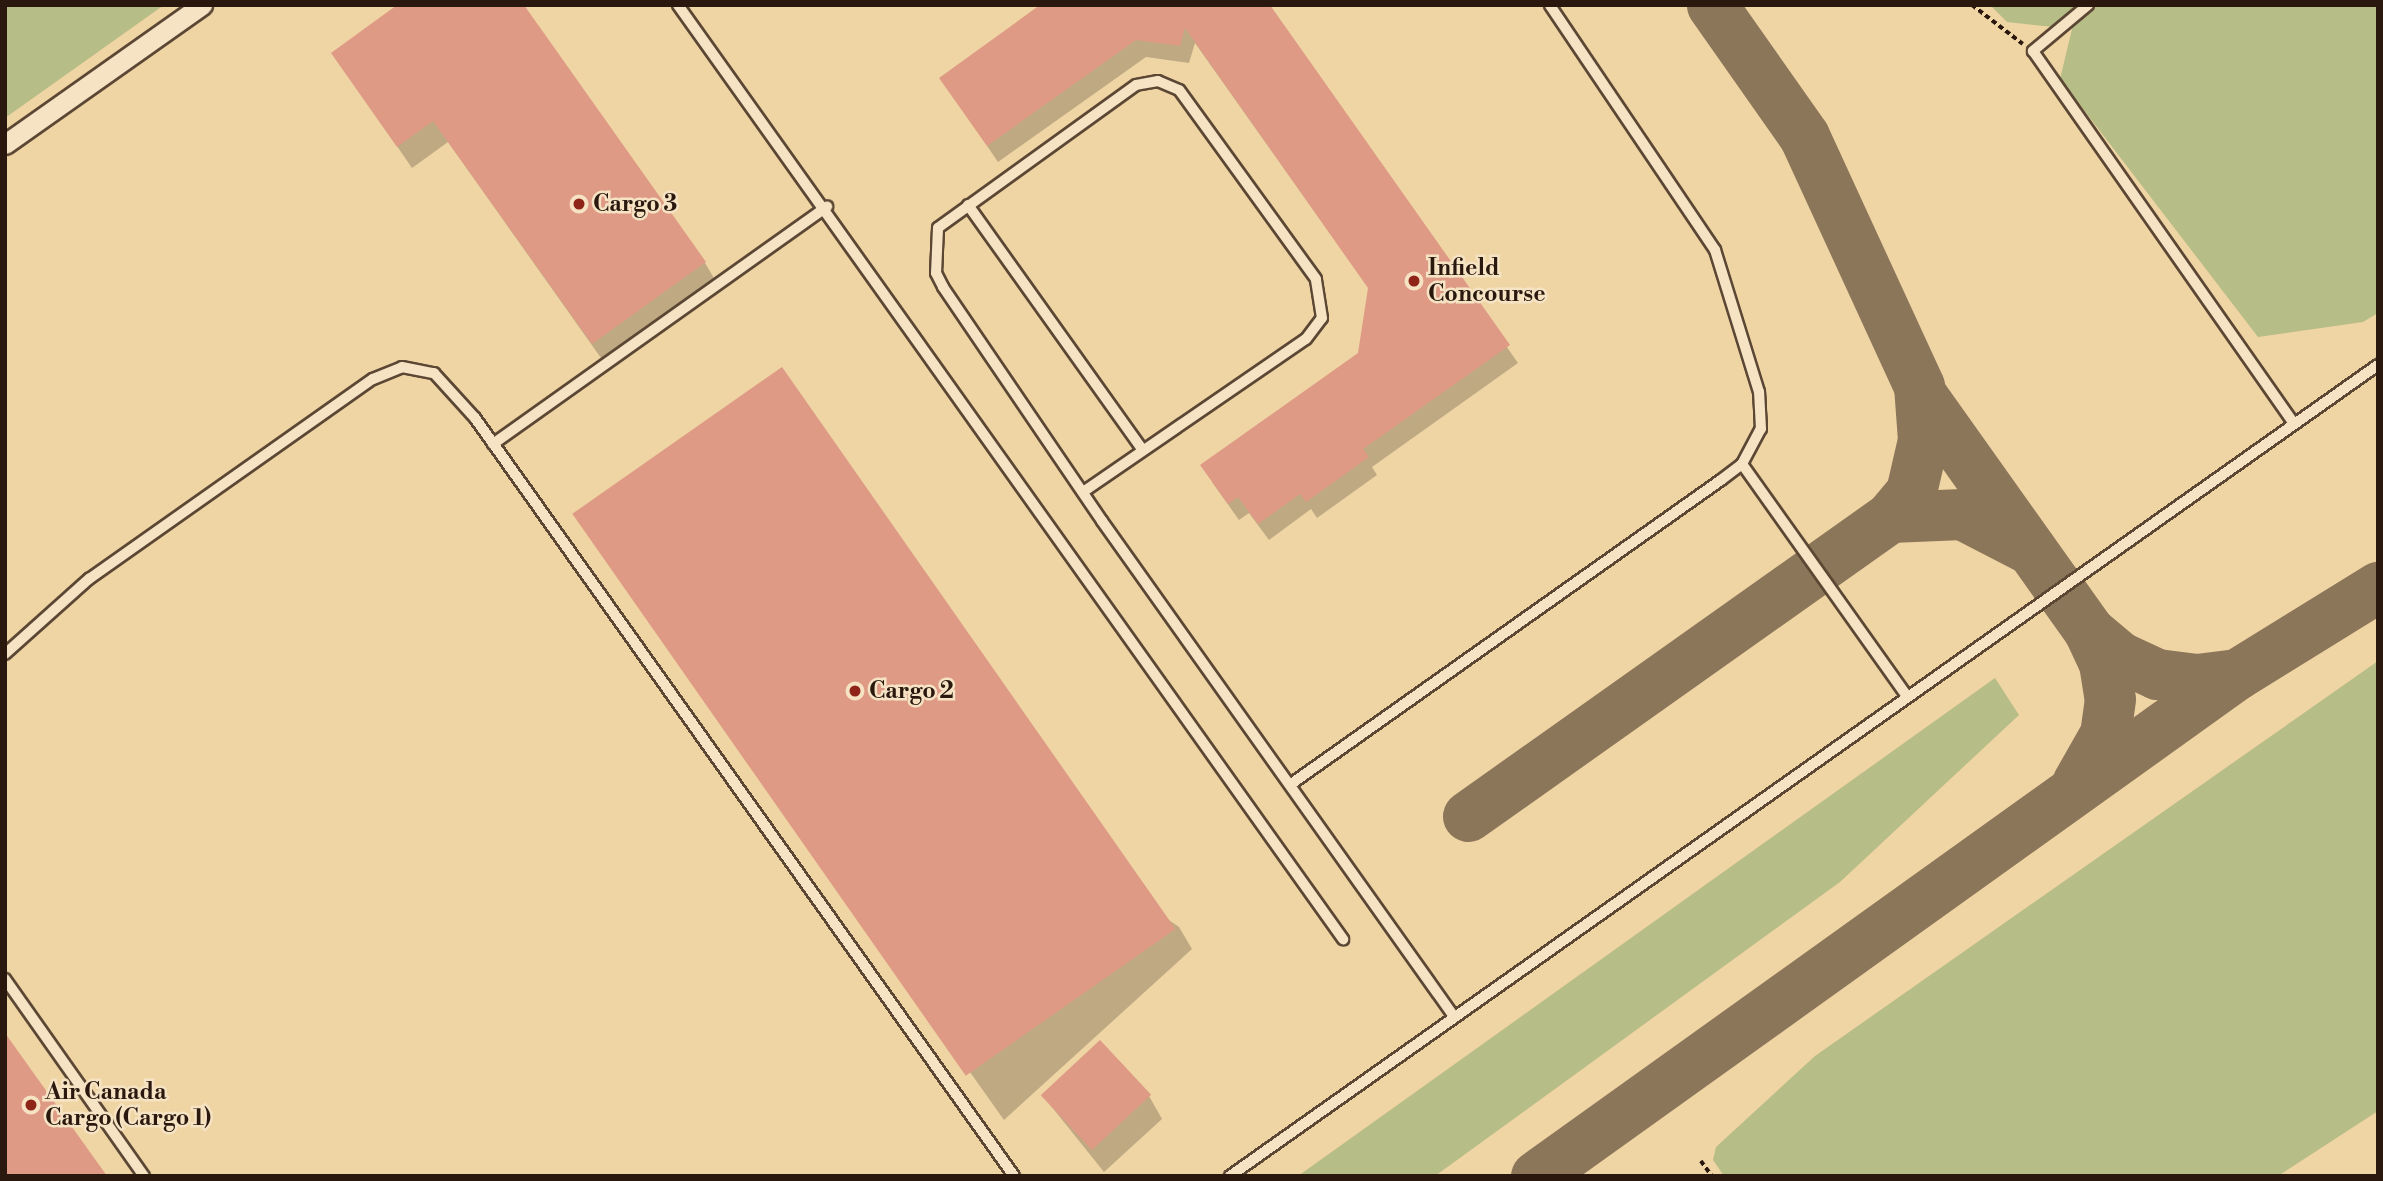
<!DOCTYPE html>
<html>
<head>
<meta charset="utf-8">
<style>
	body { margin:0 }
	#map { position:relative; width:2383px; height:1181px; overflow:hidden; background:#efd4a4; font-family:"Libre Bodoni",serif }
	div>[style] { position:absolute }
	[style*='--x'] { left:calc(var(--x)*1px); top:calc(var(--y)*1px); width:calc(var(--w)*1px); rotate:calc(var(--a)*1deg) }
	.green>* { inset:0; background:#b7bd87 }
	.shadow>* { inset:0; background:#0003 }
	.taxiway>* { height:51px; margin:-25.5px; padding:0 25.5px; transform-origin:25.5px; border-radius:25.5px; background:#8c765a }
	.building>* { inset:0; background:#de9a85; transform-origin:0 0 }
	.path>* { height:3.5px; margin-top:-1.75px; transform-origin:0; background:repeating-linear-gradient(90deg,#2a180f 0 5px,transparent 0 8.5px) }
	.roads { filter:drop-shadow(2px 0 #5b4734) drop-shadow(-2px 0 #5b4734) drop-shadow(0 2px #5b4734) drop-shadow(0 -2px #5b4734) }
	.service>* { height:10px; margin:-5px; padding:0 5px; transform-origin:5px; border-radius:5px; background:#f5e3c4 }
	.minor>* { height:19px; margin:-9.5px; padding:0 9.5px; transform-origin:9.5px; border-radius:9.5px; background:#f5e3c4 }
	.dots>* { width:19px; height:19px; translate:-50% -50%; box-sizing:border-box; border:4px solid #f5e3c4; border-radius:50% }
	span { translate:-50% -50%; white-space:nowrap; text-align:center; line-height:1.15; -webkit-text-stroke:5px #f5e3c4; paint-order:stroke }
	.poi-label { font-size:23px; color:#2a180f; font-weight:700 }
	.left { translate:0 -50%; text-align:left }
	.frame { position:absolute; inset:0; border:7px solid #2a180f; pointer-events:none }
</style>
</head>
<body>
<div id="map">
	<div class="green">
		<div style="clip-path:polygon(5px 5px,164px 5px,5px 118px)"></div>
		<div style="clip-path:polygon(1990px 5px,2378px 5px,2378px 313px,2363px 322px,2258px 337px,2060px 79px,2072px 29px,2007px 22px)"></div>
		<div style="clip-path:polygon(2378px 661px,2378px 1111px,2278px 1176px,1724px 1176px,1713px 1160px,1716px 1147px,1815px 1056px)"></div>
		<div style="clip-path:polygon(1995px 678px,2019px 715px,1840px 882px,1435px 1176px,1298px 1176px)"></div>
	</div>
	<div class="shadow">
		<div style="clip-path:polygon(1267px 5px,1518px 363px,1372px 467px,1377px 475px,1317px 518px,1311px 509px,1269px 540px,1249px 513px,1239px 520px,1212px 482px,1359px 354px,1370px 290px,1195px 43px,1189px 63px,1146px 57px,998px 162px,941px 78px)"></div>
		<div style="clip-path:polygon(333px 53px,705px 263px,718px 285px,606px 365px,448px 142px,412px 168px)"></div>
		<div style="clip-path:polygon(576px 517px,1179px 927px,1192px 949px,1004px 1120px)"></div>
		<div style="clip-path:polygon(1043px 1096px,1149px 1096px,1162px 1119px,1104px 1172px)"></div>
	</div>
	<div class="taxiway">
		<div style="--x:1920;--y:393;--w:292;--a:54.6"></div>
		<div style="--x:2089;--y:631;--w:35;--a:65"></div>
		<div style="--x:2104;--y:663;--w:36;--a:81"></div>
		<div style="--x:2110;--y:699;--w:35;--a:98"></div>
		<div style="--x:2105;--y:734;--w:56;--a:119.7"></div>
		<div style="--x:1890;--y:517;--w:72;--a:-2.4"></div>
		<div style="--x:1962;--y:514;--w:72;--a:27.3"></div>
		<div style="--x:2089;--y:631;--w:40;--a:40"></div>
		<div style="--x:2120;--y:657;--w:41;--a:24.7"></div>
		<div style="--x:2157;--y:674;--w:40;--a:7.1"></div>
		<div style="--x:2197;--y:679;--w:40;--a:-7.1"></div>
		<div style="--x:1468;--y:816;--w:517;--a:-35.32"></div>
		<div style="--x:1890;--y:517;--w:33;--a:-50"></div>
		<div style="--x:1911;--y:492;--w:53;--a:-77"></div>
		<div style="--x:1923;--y:440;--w:54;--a:-94.2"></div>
		<div style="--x:1919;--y:386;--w:275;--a:-114.7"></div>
		<div style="--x:1804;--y:136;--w:160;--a:-125.1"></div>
		<div style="--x:1536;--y:1176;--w:862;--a:-35.61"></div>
		<div style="--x:2237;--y:674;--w:166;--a:-31.7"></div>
	</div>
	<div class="building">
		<div style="clip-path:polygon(397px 5px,524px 5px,706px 262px,592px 344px,433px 121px,397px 147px,331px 53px)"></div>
		<div style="clip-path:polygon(1040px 5px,1270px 5px,1510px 345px,1363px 449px,1369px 457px,1306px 502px,1300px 494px,1258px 524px,1238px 497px,1228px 504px,1200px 465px,1358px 353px,1368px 288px,1185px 28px,1180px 46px,1136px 40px,987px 146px,939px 78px)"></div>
		<div style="left:782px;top:367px;width:686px;height:256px;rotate:55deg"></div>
		<div style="clip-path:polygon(5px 1033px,107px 1176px,5px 1176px)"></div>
		<div style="left:1100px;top:1040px;width:75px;height:81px;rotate:47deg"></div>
	</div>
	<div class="path">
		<div style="--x:1972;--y:5;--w:64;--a:37.4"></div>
		<div style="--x:1701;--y:1161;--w:19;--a:54"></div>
	</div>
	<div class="roads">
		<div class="service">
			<div style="--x:678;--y:5;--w:1147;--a:54.55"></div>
			<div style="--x:2088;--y:5;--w:72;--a:140.1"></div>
			<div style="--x:2033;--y:51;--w:455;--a:55"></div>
			<div style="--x:968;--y:205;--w:301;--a:54.5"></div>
			<div style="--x:493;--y:444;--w:410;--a:-35.4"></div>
			<div style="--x:1742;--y:464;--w:283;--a:54.6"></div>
			<div style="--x:1083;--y:492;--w:270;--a:-34.5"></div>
			<div style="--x:1306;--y:339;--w:26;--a:-53"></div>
			<div style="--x:1322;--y:318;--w:39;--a:-99"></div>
			<div style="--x:1316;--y:279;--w:233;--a:-125.9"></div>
			<div style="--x:1179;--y:90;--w:23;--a:-157"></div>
			<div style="--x:1158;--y:81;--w:22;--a:170"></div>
			<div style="--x:1136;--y:85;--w:244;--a:144.2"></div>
			<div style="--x:938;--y:228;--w:45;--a:92.5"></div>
			<div style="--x:936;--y:273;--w:16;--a:63"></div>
			<div style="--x:943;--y:287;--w:283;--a:55.8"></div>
			<div style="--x:1102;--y:521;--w:606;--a:54.61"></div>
			<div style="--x:5;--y:654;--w:113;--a:-41.8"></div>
			<div style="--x:89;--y:579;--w:347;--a:-35.2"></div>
			<div style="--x:373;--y:379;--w:31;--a:-22"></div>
			<div style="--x:402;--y:367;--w:33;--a:11"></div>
			<div style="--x:434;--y:373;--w:61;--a:47.7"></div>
			<div style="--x:475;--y:418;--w:930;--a:54.58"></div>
			<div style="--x:1291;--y:784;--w:527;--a:-35.26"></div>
			<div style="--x:1721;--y:480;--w:26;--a:-37"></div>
			<div style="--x:1742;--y:464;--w:40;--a:-62"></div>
			<div style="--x:1761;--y:429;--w:37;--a:-93"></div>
			<div style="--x:1759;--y:392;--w:149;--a:-107.2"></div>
			<div style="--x:1715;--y:250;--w:295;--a:-124"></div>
			<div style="--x:5;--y:979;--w:241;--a:54.8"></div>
			<div style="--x:1230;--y:1176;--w:1406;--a:-35.24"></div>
		</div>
		<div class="minor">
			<div style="--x:5;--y:144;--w:241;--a:-35.2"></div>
		</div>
	</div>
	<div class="dots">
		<div style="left:579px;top:204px;background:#8f2418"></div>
		<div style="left:1414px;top:281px;background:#8f2418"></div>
		<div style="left:855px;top:691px;background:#8f2418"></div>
		<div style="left:31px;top:1105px;background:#8f2418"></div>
	</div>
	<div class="poi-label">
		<span class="left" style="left:593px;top:204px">Cargo 3</span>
		<span class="left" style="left:1428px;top:281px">Infield<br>Concourse</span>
		<span class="left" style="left:869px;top:691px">Cargo 2</span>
		<span class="left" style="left:45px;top:1105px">Air Canada<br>Cargo (Cargo 1)</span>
	</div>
	<div class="frame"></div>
</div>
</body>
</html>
